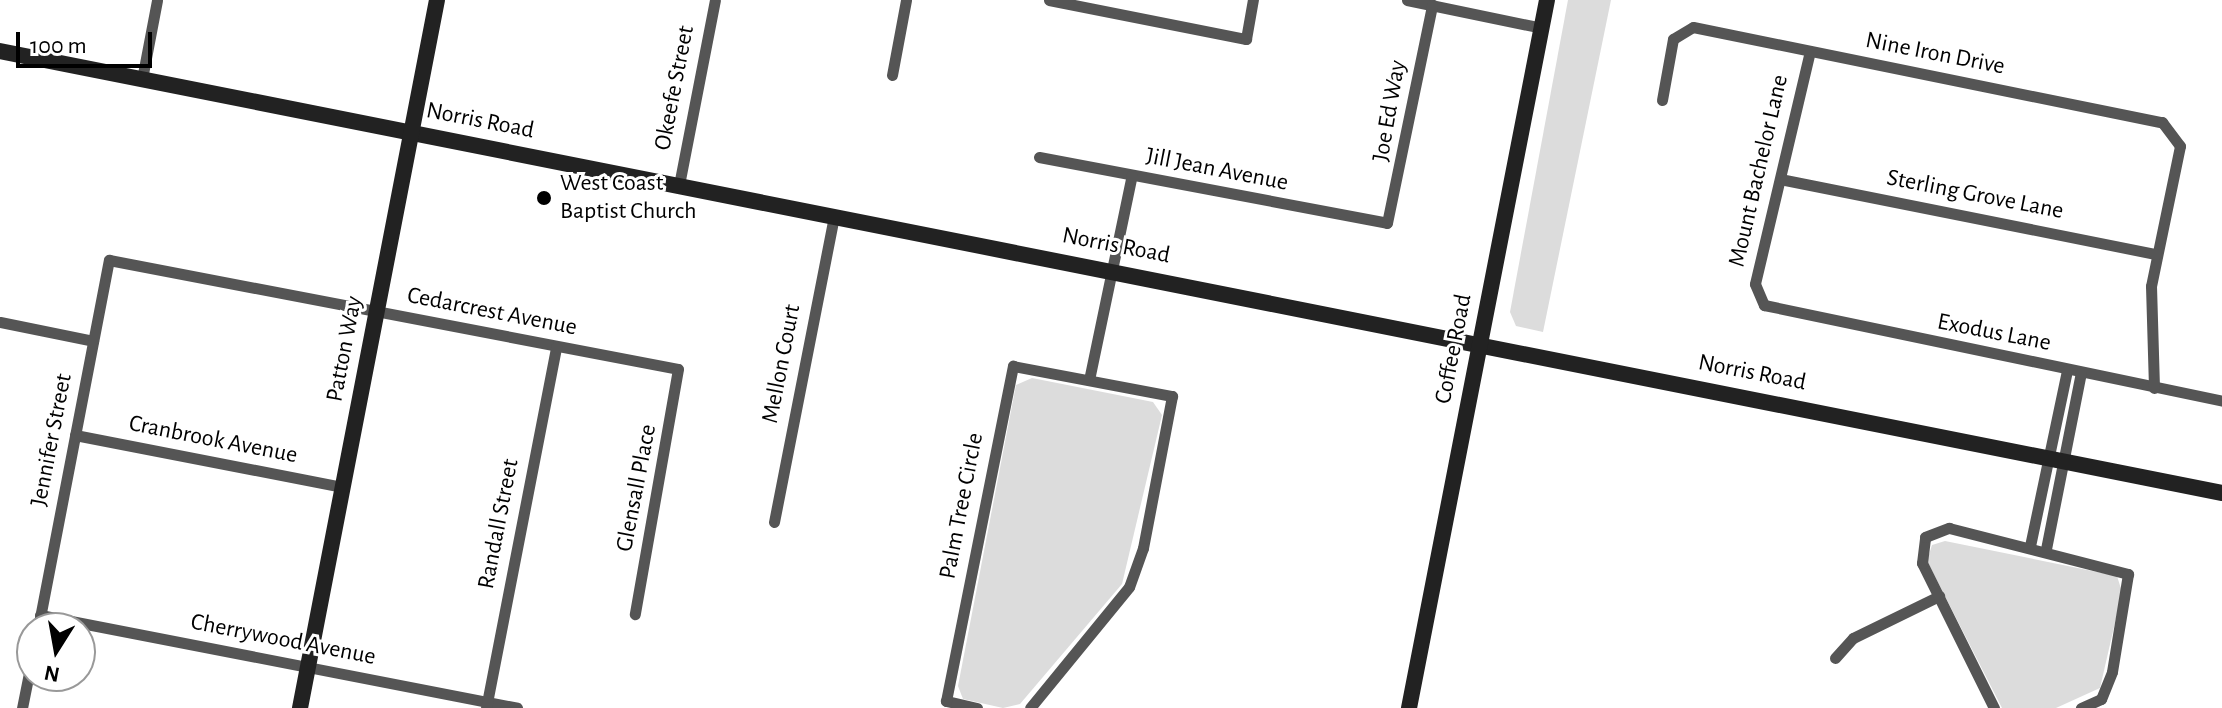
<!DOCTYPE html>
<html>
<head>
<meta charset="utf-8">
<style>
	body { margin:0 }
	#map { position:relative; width:2222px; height:708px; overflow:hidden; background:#fff; font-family:"Alegreya Sans",sans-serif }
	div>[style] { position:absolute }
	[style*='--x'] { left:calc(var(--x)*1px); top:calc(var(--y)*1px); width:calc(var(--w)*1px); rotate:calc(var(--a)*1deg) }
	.green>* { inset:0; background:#dcdcdc }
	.street>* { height:11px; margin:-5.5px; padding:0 5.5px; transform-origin:5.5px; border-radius:5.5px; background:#555 }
	.secondary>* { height:16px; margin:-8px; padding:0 8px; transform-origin:8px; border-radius:8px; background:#222 }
	.dots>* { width:22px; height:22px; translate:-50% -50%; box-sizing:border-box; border:4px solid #fff; border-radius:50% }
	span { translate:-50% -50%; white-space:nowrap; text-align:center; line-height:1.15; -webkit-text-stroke:6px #fff; paint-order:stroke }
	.street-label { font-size:24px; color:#000 }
	.poi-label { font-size:24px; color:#000 }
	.left { translate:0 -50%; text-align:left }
	.north { position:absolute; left:16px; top:612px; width:80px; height:80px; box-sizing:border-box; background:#fff; border:2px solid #999; border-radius:50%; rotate:191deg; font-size:22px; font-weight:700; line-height:32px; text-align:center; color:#000 }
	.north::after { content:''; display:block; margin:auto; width:28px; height:36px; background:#000; clip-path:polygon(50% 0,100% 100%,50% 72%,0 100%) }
	.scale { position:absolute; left:16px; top:32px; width:136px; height:36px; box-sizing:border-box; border:4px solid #000; border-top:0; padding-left:10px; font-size:24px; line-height:28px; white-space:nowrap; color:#000; -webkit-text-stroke:6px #fff; paint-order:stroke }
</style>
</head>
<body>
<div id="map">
	<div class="green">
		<div style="clip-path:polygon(1568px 0,1611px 0,1543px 332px,1516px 326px,1510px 312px)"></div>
		<div style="clip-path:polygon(1032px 378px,1153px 402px,1162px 415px,1122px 584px,1020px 704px,1003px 708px,963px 699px,958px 686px,1016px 385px)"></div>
		<div style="clip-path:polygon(1945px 541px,2117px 576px,2122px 592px,2100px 688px,2056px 708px,2002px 708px,1927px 561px,1932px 545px)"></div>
	</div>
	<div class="street">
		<div style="--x:1049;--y:0;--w:201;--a:11.2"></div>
		<div style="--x:1246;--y:39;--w:40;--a:-80"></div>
		<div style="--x:1407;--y:0;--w:138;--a:11.7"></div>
		<div style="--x:1810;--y:51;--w:239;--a:103.3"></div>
		<div style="--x:1755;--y:284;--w:23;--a:67"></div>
		<div style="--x:1764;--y:305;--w:468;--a:11.8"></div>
		<div style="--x:892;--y:75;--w:76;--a:-79.4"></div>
		<div style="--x:142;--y:79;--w:80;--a:-79.2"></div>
		<div style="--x:1662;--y:100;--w:62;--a:-79.8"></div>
		<div style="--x:1673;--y:39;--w:23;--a:-31"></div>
		<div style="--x:1693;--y:27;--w:479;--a:11.5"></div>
		<div style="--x:2162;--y:122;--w:30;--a:53"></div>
		<div style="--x:2180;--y:146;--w:143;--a:101.7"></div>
		<div style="--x:2151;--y:286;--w:102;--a:88.3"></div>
		<div style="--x:1039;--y:157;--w:354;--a:10.7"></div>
		<div style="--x:1387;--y:223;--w:223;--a:-78.3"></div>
		<div style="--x:1785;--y:180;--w:378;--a:11.3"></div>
		<div style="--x:679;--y:185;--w:188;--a:-79"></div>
		<div style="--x:0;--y:322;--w:95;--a:11.5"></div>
		<div style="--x:1089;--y:380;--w:209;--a:-78.2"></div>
		<div style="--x:75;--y:435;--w:273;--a:11"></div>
		<div style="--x:774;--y:522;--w:313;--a:-78.9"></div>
		<div style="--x:2030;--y:546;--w:180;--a:-78.1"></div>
		<div style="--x:2046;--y:549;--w:179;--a:-78.8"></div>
		<div style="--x:40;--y:615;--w:486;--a:11"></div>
		<div style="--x:38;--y:628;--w:375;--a:-79.1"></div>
		<div style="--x:109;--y:260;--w:579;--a:10.84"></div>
		<div style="--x:678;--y:369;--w:249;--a:100"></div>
		<div style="--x:1835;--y:658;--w:27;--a:-48"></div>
		<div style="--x:1853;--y:638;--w:96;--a:-26"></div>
		<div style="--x:22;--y:708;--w:51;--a:-78.7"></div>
		<div style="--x:486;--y:708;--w:368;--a:-79"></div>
		<div style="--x:977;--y:708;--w:32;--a:-167"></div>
		<div style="--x:946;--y:701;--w:342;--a:-78.7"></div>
		<div style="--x:1013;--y:366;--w:162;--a:10.7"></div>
		<div style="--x:1172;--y:396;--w:155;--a:100.8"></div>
		<div style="--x:1143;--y:548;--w:41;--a:109.7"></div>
		<div style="--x:1129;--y:587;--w:156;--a:129.3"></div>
		<div style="--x:1994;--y:708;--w:162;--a:-116.4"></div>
		<div style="--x:1922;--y:563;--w:26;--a:-83"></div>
		<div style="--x:1925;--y:537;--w:26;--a:-21"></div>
		<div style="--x:1949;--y:528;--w:185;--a:14.4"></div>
		<div style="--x:2128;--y:574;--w:99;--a:99.3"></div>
		<div style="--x:2112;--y:672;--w:29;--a:112"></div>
		<div style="--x:2101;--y:699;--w:22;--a:156"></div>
	</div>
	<div class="secondary">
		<div style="--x:0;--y:51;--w:2266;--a:11.25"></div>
		<div style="--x:300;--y:708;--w:721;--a:-79.05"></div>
		<div style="--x:1409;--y:708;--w:721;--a:-78.97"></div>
	</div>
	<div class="dots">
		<div style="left:544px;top:198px;background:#000"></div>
	</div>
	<div class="street-label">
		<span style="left:1935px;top:54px;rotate:11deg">Nine Iron Drive</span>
		<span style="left:675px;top:88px;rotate:-79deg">Okeefe Street</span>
		<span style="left:1390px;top:111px;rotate:-80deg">Joe Ed Way</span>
		<span style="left:480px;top:121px;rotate:11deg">Norris Road</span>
		<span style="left:1217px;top:170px;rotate:11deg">Jill Jean Avenue</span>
		<span style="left:1759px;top:171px;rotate:-77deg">Mount Bachelor Lane</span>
		<span style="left:1975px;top:195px;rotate:11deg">Sterling Grove Lane</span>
		<span style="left:1116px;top:246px;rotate:11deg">Norris Road</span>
		<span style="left:492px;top:312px;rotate:11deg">Cedarcrest Avenue</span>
		<span style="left:1994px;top:333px;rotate:11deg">Exodus Lane</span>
		<span style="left:345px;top:349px;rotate:-79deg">Patton Way</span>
		<span style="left:1454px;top:349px;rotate:-79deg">Coffee Road</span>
		<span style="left:782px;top:364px;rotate:-79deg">Mellon Court</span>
		<span style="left:1752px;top:373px;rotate:11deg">Norris Road</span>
		<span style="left:52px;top:440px;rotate:-79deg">Jennifer Street</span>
		<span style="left:213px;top:440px;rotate:11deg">Cranbrook Avenue</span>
		<span style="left:637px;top:488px;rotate:-79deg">Glensall Place</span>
		<span style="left:962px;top:506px;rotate:-79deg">Palm Tree Circle</span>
		<span style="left:499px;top:524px;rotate:-79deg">Randall Street</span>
		<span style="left:283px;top:640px;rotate:11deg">Cherrywood Avenue</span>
	</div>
	<div class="poi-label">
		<span class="left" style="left:560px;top:198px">West Coast<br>Baptist Church</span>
	</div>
	<div class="north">N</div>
	<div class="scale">100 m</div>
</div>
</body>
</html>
